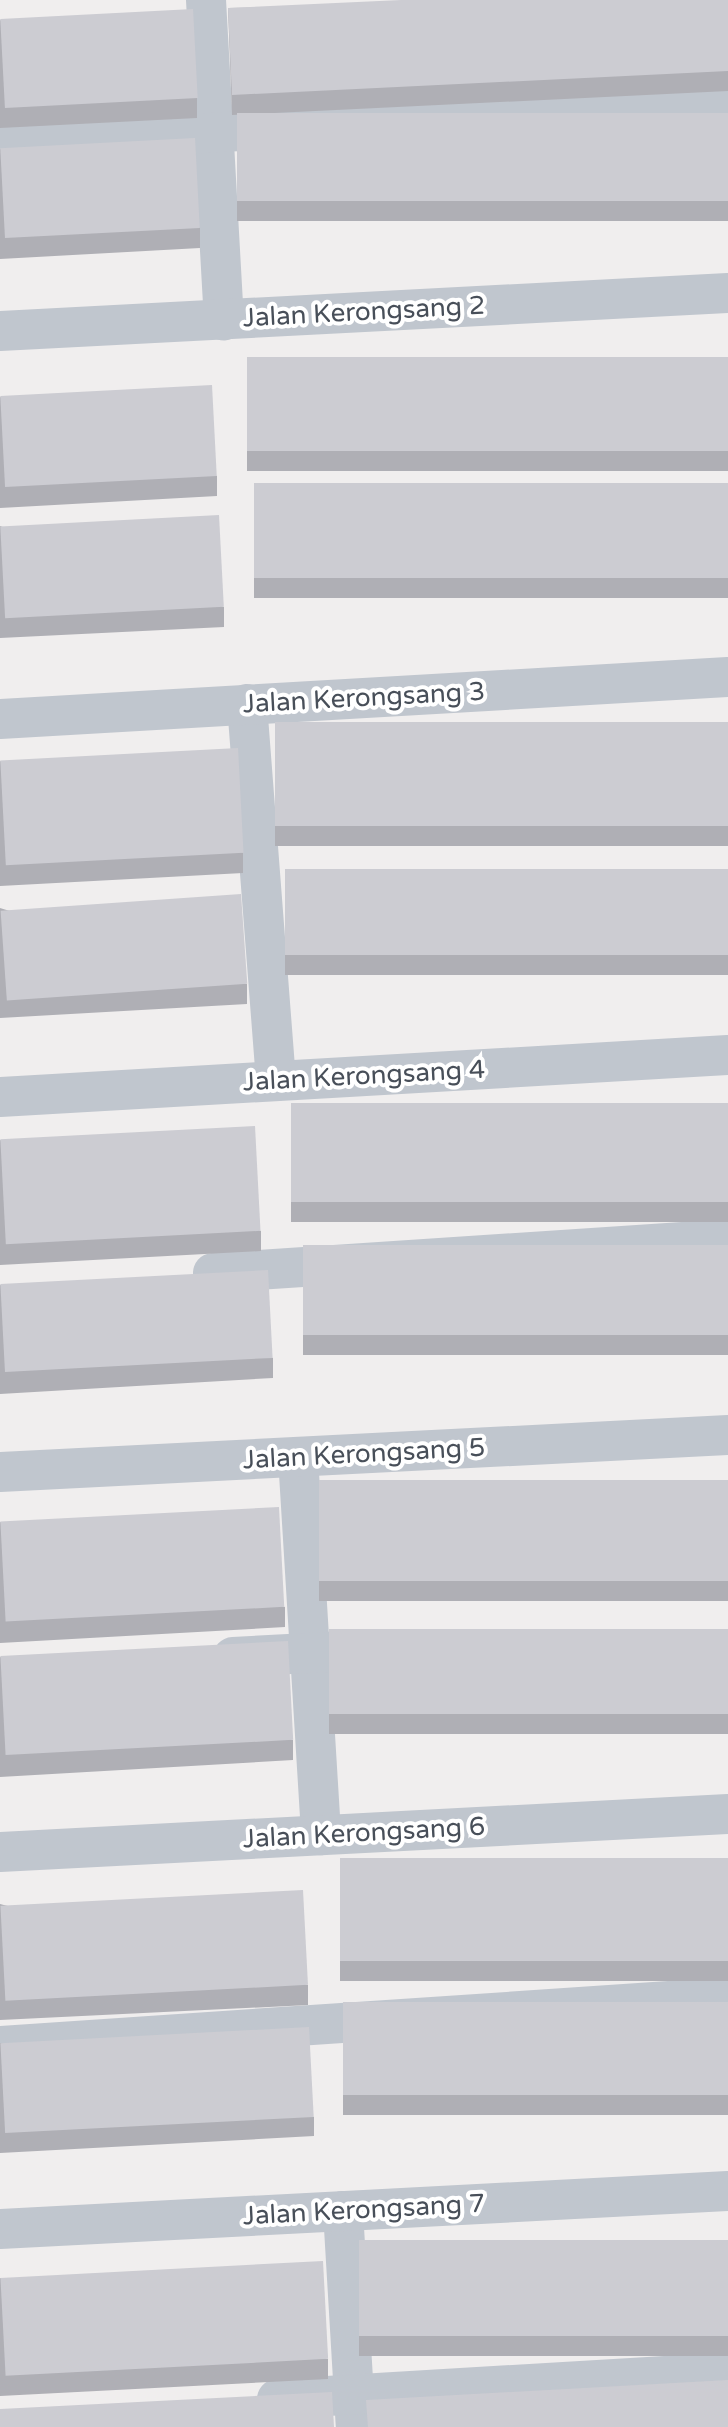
<!DOCTYPE html>
<html>
<head>
<meta charset="utf-8">
<style>
	body { margin:0 }
	#map { position:relative; width:728px; height:2427px; overflow:hidden; background:#f0eeee; font-family:"Varela Round",sans-serif }
	div>[style] { position:absolute }
	[style*='--x'] { left:calc(var(--x)*1px); top:calc(var(--y)*1px); width:calc(var(--w)*1px); rotate:calc(var(--a)*1deg) }
	.minor>* { height:40px; margin:-20px; padding:0 20px; transform-origin:20px; border-radius:20px; background:#c0c6ce }
	.wall>* { inset:0; background:#afafb5; transform-origin:0 0 }
	.building>* { inset:0; background:#ccccd2; transform-origin:0 0 }
	span { translate:-50% -50%; white-space:nowrap; text-align:center; line-height:1.15; -webkit-text-stroke:8px #fff; paint-order:stroke }
	.street-label { font-size:26px; color:#484f59 }
</style>
</head>
<body>
<div id="map">
	<div class="minor">
		<div style="--x:206;--y:0;--w:321;--a:86.8"></div>
		<div style="--x:0;--y:144;--w:729;--a:-3.07"></div>
		<div style="--x:0;--y:331;--w:729;--a:-2.99"></div>
		<div style="--x:247;--y:704;--w:378;--a:85.6"></div>
		<div style="--x:0;--y:719;--w:729;--a:-3.3"></div>
		<div style="--x:0;--y:1097;--w:729;--a:-3.3"></div>
		<div style="--x:213;--y:1273;--w:516;--a:-3.78"></div>
		<div style="--x:298;--y:1457;--w:379;--a:86.5"></div>
		<div style="--x:0;--y:1472;--w:729;--a:-2.91"></div>
		<div style="--x:233;--y:1657;--w:151;--a:-3"></div>
		<div style="--x:0;--y:1852;--w:729;--a:-2.99"></div>
		<div style="--x:0;--y:2046;--w:730;--a:-3.85"></div>
		<div style="--x:343;--y:2211;--w:216;--a:86.6"></div>
		<div style="--x:0;--y:2229;--w:729;--a:-2.99"></div>
		<div style="--x:277;--y:2399;--w:452;--a:-3.4"></div>
	</div>
	<div class="wall">
		<div style="clip-path:polygon(728px 0,728px 91px,232px 115px,228px 8px)"></div>
		<div style="clip-path:polygon(0 20px,197px 98px,197px 118px,0 128px)"></div>
		<div style="left:728px;top:113px;width:108px;height:491px;rotate:90deg"></div>
		<div style="clip-path:polygon(0 149px,200px 228px,200px 248px,0 259px)"></div>
		<div style="left:728px;top:357px;width:114px;height:481px;rotate:90deg"></div>
		<div style="clip-path:polygon(0 397px,217px 476px,217px 496px,0 508px)"></div>
		<div style="left:728px;top:483px;width:115px;height:474px;rotate:90deg"></div>
		<div style="clip-path:polygon(0 526px,224px 607px,224px 627px,0 638px)"></div>
		<div style="left:728px;top:722px;width:124px;height:453px;rotate:90deg"></div>
		<div style="clip-path:polygon(0 761px,243px 853px,243px 873px,0 886px)"></div>
		<div style="left:728px;top:869px;width:106px;height:443px;rotate:90deg"></div>
		<div style="clip-path:polygon(0 908px,247px 984px,247px 1004px,0 1018px)"></div>
		<div style="left:728px;top:1103px;width:119px;height:437px;rotate:90deg"></div>
		<div style="clip-path:polygon(0 1140px,261px 1231px,261px 1251px,0 1265px)"></div>
		<div style="left:728px;top:1245px;width:110px;height:425px;rotate:90deg"></div>
		<div style="clip-path:polygon(0 1285px,273px 1358px,273px 1378px,0 1394px)"></div>
		<div style="left:728px;top:1480px;width:121px;height:409px;rotate:90deg"></div>
		<div style="clip-path:polygon(0 1522px,285px 1607px,285px 1627px,0 1643px)"></div>
		<div style="left:728px;top:1629px;width:105px;height:399px;rotate:90deg"></div>
		<div style="clip-path:polygon(0 1657px,293px 1740px,293px 1760px,0 1777px)"></div>
		<div style="left:728px;top:1858px;width:123px;height:388px;rotate:90deg"></div>
		<div style="clip-path:polygon(0 1904px,308px 1985px,308px 2005px,0 2020px)"></div>
		<div style="left:728px;top:2002px;width:113px;height:385px;rotate:90deg"></div>
		<div style="clip-path:polygon(0 2043px,314px 2117px,314px 2136px,0 2153px)"></div>
		<div style="left:728px;top:2240px;width:116px;height:369px;rotate:90deg"></div>
		<div style="clip-path:polygon(0 2278px,328px 2359px,328px 2379px,0 2396px)"></div>
	</div>
	<div class="building">
		<div style="clip-path:polygon(401px 0,728px 0,728px 71px,232px 95px,228px 8px)"></div>
		<div style="left:193px;top:9px;width:89px;height:193px;rotate:87deg"></div>
		<div style="left:728px;top:113px;width:88px;height:491px;rotate:90deg"></div>
		<div style="left:195px;top:138px;width:90px;height:195px;rotate:87deg"></div>
		<div style="left:728px;top:357px;width:94px;height:481px;rotate:90deg"></div>
		<div style="left:212px;top:385px;width:91px;height:212px;rotate:87deg"></div>
		<div style="left:728px;top:483px;width:95px;height:474px;rotate:90deg"></div>
		<div style="left:219px;top:515px;width:92px;height:219px;rotate:87deg"></div>
		<div style="left:728px;top:722px;width:104px;height:453px;rotate:90deg"></div>
		<div style="left:238px;top:748px;width:105px;height:238px;rotate:87deg"></div>
		<div style="left:728px;top:869px;width:86px;height:443px;rotate:90deg"></div>
		<div style="left:241px;top:894px;width:90px;height:241px;rotate:86deg"></div>
		<div style="left:728px;top:1103px;width:99px;height:437px;rotate:90deg"></div>
		<div style="left:255px;top:1126px;width:105px;height:255px;rotate:87deg"></div>
		<div style="left:728px;top:1245px;width:90px;height:425px;rotate:90deg"></div>
		<div style="left:268px;top:1270px;width:88px;height:268px;rotate:87deg"></div>
		<div style="left:728px;top:1480px;width:101px;height:409px;rotate:90deg"></div>
		<div style="left:279px;top:1507px;width:100px;height:279px;rotate:87deg"></div>
		<div style="left:728px;top:1629px;width:85px;height:399px;rotate:90deg"></div>
		<div style="left:288px;top:1641px;width:99px;height:288px;rotate:87deg"></div>
		<div style="left:728px;top:1858px;width:103px;height:388px;rotate:90deg"></div>
		<div style="left:303px;top:1890px;width:95px;height:303px;rotate:87deg"></div>
		<div style="left:728px;top:2002px;width:93px;height:385px;rotate:90deg"></div>
		<div style="left:309px;top:2027px;width:90px;height:309px;rotate:87deg"></div>
		<div style="left:728px;top:2240px;width:96px;height:369px;rotate:90deg"></div>
		<div style="left:323px;top:2261px;width:98px;height:323px;rotate:87deg"></div>
		<div style="clip-path:polygon(728px 2380px,728px 2427px,368px 2427px,366px 2400px)"></div>
		<div style="clip-path:polygon(332px 2392px,334px 2427px,0 2427px,0 2409px)"></div>
	</div>
	<div class="street-label">
		<span style="left:364px;top:312px;rotate:-3deg">Jalan Kerongsang 2</span>
		<span style="left:364px;top:698px;rotate:-3deg">Jalan Kerongsang 3</span>
		<span style="left:364px;top:1076px;rotate:-3deg">Jalan Kerongsang 4</span>
		<span style="left:364px;top:1454px;rotate:-3deg">Jalan Kerongsang 5</span>
		<span style="left:364px;top:1833px;rotate:-3deg">Jalan Kerongsang 6</span>
		<span style="left:364px;top:2210px;rotate:-3deg">Jalan Kerongsang 7</span>
	</div>
</div>
</body>
</html>
